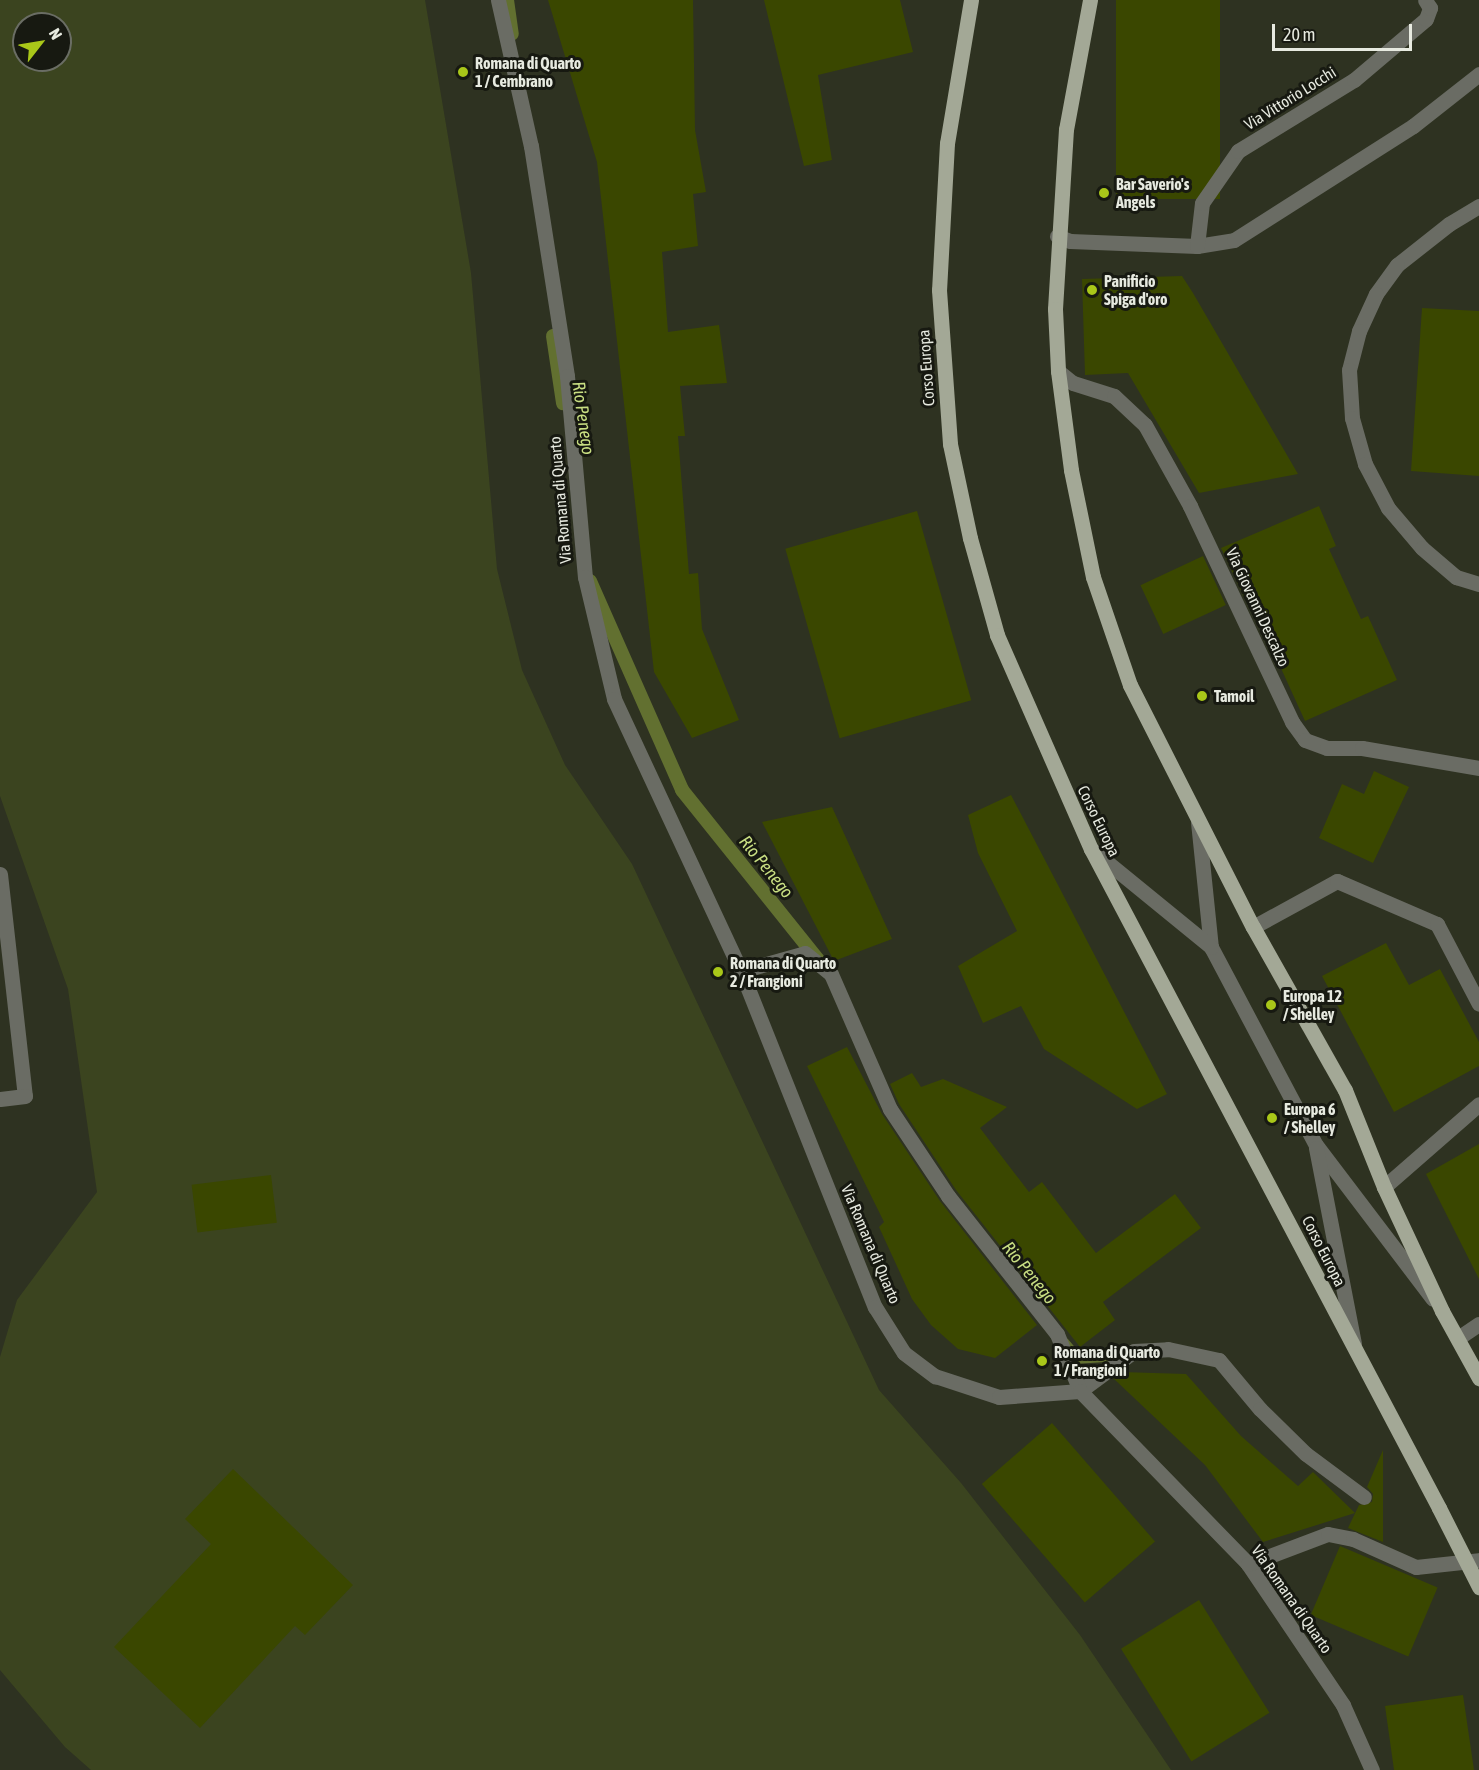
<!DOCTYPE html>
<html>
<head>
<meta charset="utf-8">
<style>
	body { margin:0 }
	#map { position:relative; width:1479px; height:1770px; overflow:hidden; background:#2e3221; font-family:"Asap Condensed",sans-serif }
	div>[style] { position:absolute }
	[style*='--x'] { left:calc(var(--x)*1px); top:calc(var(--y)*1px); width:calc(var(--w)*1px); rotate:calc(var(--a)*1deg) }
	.green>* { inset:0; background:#3b441f }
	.stream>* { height:14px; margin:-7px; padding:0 7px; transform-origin:7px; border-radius:7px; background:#627030 }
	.building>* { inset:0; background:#3a4700; transform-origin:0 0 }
	.service>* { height:15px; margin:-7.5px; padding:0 7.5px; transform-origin:7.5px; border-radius:7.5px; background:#6a6c64 }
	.minor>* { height:15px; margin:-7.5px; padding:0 7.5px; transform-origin:7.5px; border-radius:7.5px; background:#6a6c64 }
	.primary>* { height:15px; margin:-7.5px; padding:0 7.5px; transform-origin:7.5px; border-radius:7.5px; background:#a3a896 }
	.primary-bridge>* { height:15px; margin:-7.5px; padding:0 7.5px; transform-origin:7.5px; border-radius:7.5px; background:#a3a896 }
	.dots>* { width:16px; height:16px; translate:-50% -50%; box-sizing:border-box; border:3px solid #171911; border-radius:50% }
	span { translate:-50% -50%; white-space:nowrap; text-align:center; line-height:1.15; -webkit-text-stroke:6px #171911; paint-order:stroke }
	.poi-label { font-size:16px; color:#e7eae0; font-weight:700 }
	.left { translate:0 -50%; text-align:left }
	.street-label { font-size:16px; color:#e7eae0 }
	.water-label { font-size:18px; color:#c8de82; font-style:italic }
	.north { position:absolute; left:12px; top:12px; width:60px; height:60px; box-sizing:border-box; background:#171911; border:2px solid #6a6d64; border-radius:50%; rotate:59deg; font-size:16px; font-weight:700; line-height:24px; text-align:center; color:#e7eae0 }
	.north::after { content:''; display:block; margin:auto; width:21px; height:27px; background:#a9c719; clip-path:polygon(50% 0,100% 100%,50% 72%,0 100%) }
	.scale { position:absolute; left:1272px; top:24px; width:140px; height:27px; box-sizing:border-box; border:3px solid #e7eae0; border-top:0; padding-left:8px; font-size:18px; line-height:21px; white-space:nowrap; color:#e7eae0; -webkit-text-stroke:4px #171911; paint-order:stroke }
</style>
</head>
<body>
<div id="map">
	<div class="green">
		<div style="clip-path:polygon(evenodd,0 0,425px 0,471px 273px,497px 569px,522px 670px,565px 765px,632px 864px,879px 1390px,961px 1483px,1080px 1635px,1171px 1770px,91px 1770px,65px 1747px,0 1670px,0 1357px,17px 1300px,97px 1192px,68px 989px,0 796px,0 0,24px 24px,60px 24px,60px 60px,24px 60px,24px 24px)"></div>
	</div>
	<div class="stream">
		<div style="--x:507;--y:0;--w:34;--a:82"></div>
		<div style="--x:553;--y:336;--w:68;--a:81.5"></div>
		<div style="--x:590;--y:581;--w:228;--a:66.2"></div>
		<div style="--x:682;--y:790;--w:218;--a:51.3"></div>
		<div style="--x:1063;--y:1344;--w:17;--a:50"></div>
		<div style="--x:1074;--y:1357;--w:63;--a:-3.6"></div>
	</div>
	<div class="building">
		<div style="clip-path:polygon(548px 0,693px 0,695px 130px,706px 192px,693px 194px,698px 246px,662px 252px,668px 332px,719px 325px,727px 383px,680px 386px,685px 436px,678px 436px,689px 574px,698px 573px,702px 629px,739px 720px,692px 738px,654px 672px,597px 162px)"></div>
		<div style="clip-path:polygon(764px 0,900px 0,913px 52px,818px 75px,832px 160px,804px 166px)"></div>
		<div style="left:1116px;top:0;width:104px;height:199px"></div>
		<div style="clip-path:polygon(1182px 276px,1193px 293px,1298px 474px,1199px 493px,1128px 373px,1085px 375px,1082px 279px)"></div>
		<div style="clip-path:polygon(1422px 308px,1479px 311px,1479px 476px,1411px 471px)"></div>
		<div style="clip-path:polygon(1319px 506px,1336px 546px,1329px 549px,1361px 619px,1368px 616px,1397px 680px,1305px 721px,1248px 596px,1244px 597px,1221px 548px)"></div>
		<div style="left:917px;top:511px;width:197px;height:137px;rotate:74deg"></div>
		<div style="left:1203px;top:556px;width:54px;height:69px;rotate:65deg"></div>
		<div style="clip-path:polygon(1374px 771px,1409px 787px,1373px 863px,1319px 838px,1342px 784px,1364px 794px)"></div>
		<div style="clip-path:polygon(1011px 795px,1167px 1094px,1137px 1109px,1044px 1049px,1021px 1006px,983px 1023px,958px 966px,1017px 931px,978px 853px,968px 815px)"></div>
		<div style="clip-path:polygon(832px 807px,892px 939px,834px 961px,762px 822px)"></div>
		<div style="clip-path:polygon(1386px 943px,1409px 985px,1440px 969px,1479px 1042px,1479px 1066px,1394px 1112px,1322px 976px)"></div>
		<div style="clip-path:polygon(847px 1047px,882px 1114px,940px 1201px,1037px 1325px,995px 1358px,958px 1349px,931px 1325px,912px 1299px,879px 1227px,884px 1222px,807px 1066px)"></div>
		<div style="clip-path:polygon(912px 1073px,921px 1087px,943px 1079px,1007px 1107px,980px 1128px,1029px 1192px,1042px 1182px,1096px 1253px,1175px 1194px,1201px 1228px,1103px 1302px,1115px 1320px,1080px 1347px,956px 1190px,899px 1104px,890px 1084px)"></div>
		<div style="clip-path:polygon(1479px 1144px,1479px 1279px,1426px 1174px)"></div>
		<div style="left:271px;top:1175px;width:48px;height:80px;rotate:83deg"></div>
		<div style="clip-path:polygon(1121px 1372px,1186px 1374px,1241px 1436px,1298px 1486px,1313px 1472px,1355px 1513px,1263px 1542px,1205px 1465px,1113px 1378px)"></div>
		<div style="left:1052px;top:1423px;width:157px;height:93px;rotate:49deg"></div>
		<div style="clip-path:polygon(1383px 1450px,1383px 1542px,1348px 1528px,1359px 1505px,1372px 1502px,1373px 1494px,1367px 1487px)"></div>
		<div style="clip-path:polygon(233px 1469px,353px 1585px,305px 1635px,295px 1626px,200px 1728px,114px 1647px,211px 1544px,185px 1519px)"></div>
		<div style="left:1340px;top:1546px;width:106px;height:75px;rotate:23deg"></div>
		<div style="left:1199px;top:1600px;width:133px;height:92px;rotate:58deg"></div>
		<div style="clip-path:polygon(1463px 1695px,1474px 1770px,1394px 1770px,1385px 1706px)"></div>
	</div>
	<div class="service">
		<div style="--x:1198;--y:822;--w:126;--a:84.1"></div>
		<div style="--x:1211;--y:947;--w:224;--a:62.1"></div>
		<div style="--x:1316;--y:1145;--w:193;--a:52.8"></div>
		<div style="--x:1091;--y:849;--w:155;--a:39.2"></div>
		<div style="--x:0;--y:874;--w:223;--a:83.6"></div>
		<div style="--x:25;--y:1096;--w:25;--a:173"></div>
		<div style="--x:1316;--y:1148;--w:199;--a:79"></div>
		<div style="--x:1080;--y:1391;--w:67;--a:-36.5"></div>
		<div style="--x:1134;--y:1351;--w:34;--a:-3"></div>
		<div style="--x:1168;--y:1349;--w:52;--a:12.2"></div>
		<div style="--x:1219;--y:1360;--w:64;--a:50.1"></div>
		<div style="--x:1260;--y:1409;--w:64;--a:44.4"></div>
		<div style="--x:1306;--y:1454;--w:72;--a:36.6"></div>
	</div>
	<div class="minor">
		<div style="--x:498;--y:0;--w:150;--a:77.3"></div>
		<div style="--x:531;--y:146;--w:233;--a:81.1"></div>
		<div style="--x:567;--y:376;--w:202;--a:84.9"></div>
		<div style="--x:585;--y:577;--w:125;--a:76.6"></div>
		<div style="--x:614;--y:699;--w:300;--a:65"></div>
		<div style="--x:741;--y:971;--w:362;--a:68.3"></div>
		<div style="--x:875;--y:1307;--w:54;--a:57.8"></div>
		<div style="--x:904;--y:1353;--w:39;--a:37"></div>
		<div style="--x:935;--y:1376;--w:67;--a:18.2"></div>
		<div style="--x:999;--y:1397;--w:81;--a:-4.2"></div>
		<div style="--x:1479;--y:206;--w:35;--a:149"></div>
		<div style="--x:1449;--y:224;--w:66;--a:141.7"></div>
		<div style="--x:1397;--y:265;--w:36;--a:126"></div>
		<div style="--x:1376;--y:294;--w:41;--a:114.7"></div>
		<div style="--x:1359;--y:331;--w:40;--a:104.4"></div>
		<div style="--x:1349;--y:370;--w:48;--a:86.4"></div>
		<div style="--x:1352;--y:418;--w:48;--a:74.2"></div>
		<div style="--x:1365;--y:464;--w:50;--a:62.4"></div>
		<div style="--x:1388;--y:508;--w:52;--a:49.6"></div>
		<div style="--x:1422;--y:548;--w:45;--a:40.5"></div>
		<div style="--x:1456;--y:577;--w:24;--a:17"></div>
		<div style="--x:1057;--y:236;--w:14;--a:21"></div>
		<div style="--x:1070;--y:241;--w:127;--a:2.3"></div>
		<div style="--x:1197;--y:246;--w:37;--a:-9"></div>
		<div style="--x:1234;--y:240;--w:212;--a:-32.5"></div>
		<div style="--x:1413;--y:126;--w:84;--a:-38.2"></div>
		<div style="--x:1197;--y:246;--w:43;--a:-83.4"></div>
		<div style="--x:1202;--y:203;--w:63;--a:-55.3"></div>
		<div style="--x:1238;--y:151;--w:136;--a:-31.5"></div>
		<div style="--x:1354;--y:80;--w:94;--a:-40.3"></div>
		<div style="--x:1426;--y:19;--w:12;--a:-70"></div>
		<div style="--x:1430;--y:8;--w:9;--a:-122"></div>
		<div style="--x:1058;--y:371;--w:19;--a:39"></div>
		<div style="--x:1073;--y:383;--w:43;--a:17.6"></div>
		<div style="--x:1114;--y:396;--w:42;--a:43.1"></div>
		<div style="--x:1145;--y:425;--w:93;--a:60.9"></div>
		<div style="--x:1190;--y:506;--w:239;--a:64.7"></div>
		<div style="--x:1292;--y:722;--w:22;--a:54"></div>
		<div style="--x:1305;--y:740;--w:23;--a:20"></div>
		<div style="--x:1327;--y:748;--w:35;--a:0"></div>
		<div style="--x:1362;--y:748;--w:119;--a:9.7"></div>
		<div style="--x:1253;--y:927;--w:96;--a:-28.7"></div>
		<div style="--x:1337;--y:881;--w:109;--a:23.3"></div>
		<div style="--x:1437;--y:924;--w:90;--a:62.3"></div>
		<div style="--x:741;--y:971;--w:66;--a:-15.7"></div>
		<div style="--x:805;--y:953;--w:33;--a:39"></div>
		<div style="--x:831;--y:974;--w:147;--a:66.4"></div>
		<div style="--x:890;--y:1109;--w:105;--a:56.3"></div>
		<div style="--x:948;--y:1196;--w:176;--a:51.7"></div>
		<div style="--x:1057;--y:1334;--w:61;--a:68"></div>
		<div style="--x:1080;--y:1391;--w:241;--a:45.8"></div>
		<div style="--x:1248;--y:1564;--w:170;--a:56"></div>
		<div style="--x:1343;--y:1705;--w:71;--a:66"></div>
		<div style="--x:1384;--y:1187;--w:126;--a:-41.1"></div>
		<div style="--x:1458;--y:1338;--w:25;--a:-34"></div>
		<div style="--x:1248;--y:1564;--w:85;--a:-20.6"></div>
		<div style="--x:1328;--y:1534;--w:25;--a:11"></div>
		<div style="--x:1353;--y:1539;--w:69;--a:24"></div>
		<div style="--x:1416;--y:1567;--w:63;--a:-6.3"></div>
	</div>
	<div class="primary">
		<div style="--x:971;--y:0;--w:145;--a:99.5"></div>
		<div style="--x:947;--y:143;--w:147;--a:93.1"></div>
		<div style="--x:939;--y:290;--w:154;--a:85.9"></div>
		<div style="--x:950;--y:444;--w:96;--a:78"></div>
		<div style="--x:970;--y:538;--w:101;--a:74.4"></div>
		<div style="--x:997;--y:635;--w:234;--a:66.3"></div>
		<div style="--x:1091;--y:849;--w:745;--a:62.16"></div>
		<div style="--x:1090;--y:0;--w:131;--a:100.5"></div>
		<div style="--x:1066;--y:129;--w:180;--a:93.5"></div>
		<div style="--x:1055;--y:309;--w:62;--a:87.2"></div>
		<div style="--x:1058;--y:371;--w:100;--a:82.5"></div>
		<div style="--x:1071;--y:470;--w:109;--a:78.4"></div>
		<div style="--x:1093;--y:577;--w:114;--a:71.1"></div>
		<div style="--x:1130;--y:685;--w:271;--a:63.1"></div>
		<div style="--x:1253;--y:927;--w:187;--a:60.6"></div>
		<div style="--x:1345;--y:1090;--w:105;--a:68.1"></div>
		<div style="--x:1384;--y:1187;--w:137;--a:64.9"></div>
		<div style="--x:1442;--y:1311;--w:77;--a:61.1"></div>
	</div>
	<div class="primary-bridge">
		<div style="--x:1439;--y:1508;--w:89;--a:63.1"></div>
	</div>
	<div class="dots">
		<div style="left:463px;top:72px;background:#a9c719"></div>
		<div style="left:1104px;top:193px;background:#a9c719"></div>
		<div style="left:1092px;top:290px;background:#a9c719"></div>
		<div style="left:1202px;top:696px;background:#a9c719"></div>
		<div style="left:718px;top:972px;background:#a9c719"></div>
		<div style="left:1271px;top:1005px;background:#a9c719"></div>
		<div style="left:1272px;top:1118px;background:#a9c719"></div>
		<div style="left:1042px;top:1361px;background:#a9c719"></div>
	</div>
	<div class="poi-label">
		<span class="left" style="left:475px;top:72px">Romana di Quarto<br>1 / Cembrano</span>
		<span class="left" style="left:1116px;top:193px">Bar Saverio's<br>Angels</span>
		<span class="left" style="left:1104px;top:290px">Panificio<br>Spiga d'oro</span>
		<span class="left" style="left:1214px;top:696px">Tamoil</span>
		<span class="left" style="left:730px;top:972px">Romana di Quarto<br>2 / Frangioni</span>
		<span class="left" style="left:1283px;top:1005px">Europa 12<br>/ Shelley</span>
		<span class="left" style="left:1284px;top:1118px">Europa 6<br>/ Shelley</span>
		<span class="left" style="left:1054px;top:1361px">Romana di Quarto<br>1 / Frangioni</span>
	</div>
	<div class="street-label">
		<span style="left:1290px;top:98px;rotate:-32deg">Via Vittorio Locchi</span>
		<span style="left:926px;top:368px;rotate:-94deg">Corso Europa</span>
		<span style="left:560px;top:500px;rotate:-95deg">Via Romana di Quarto</span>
		<span style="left:1258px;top:607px;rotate:65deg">Via Giovanni Descalzo</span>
		<span style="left:1099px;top:821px;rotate:64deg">Corso Europa</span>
		<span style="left:871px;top:1244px;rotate:67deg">Via Romana di Quarto</span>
		<span style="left:1324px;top:1251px;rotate:63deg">Corso Europa</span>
		<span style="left:1292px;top:1599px;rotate:55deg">Via Romana di Quarto</span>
	</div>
	<div class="water-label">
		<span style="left:583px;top:418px;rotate:82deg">Rio Penego</span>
		<span style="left:766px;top:867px;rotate:51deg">Rio Penego</span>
		<span style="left:1029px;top:1273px;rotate:51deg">Rio Penego</span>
	</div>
	<div class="north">N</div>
	<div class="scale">20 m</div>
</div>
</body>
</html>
